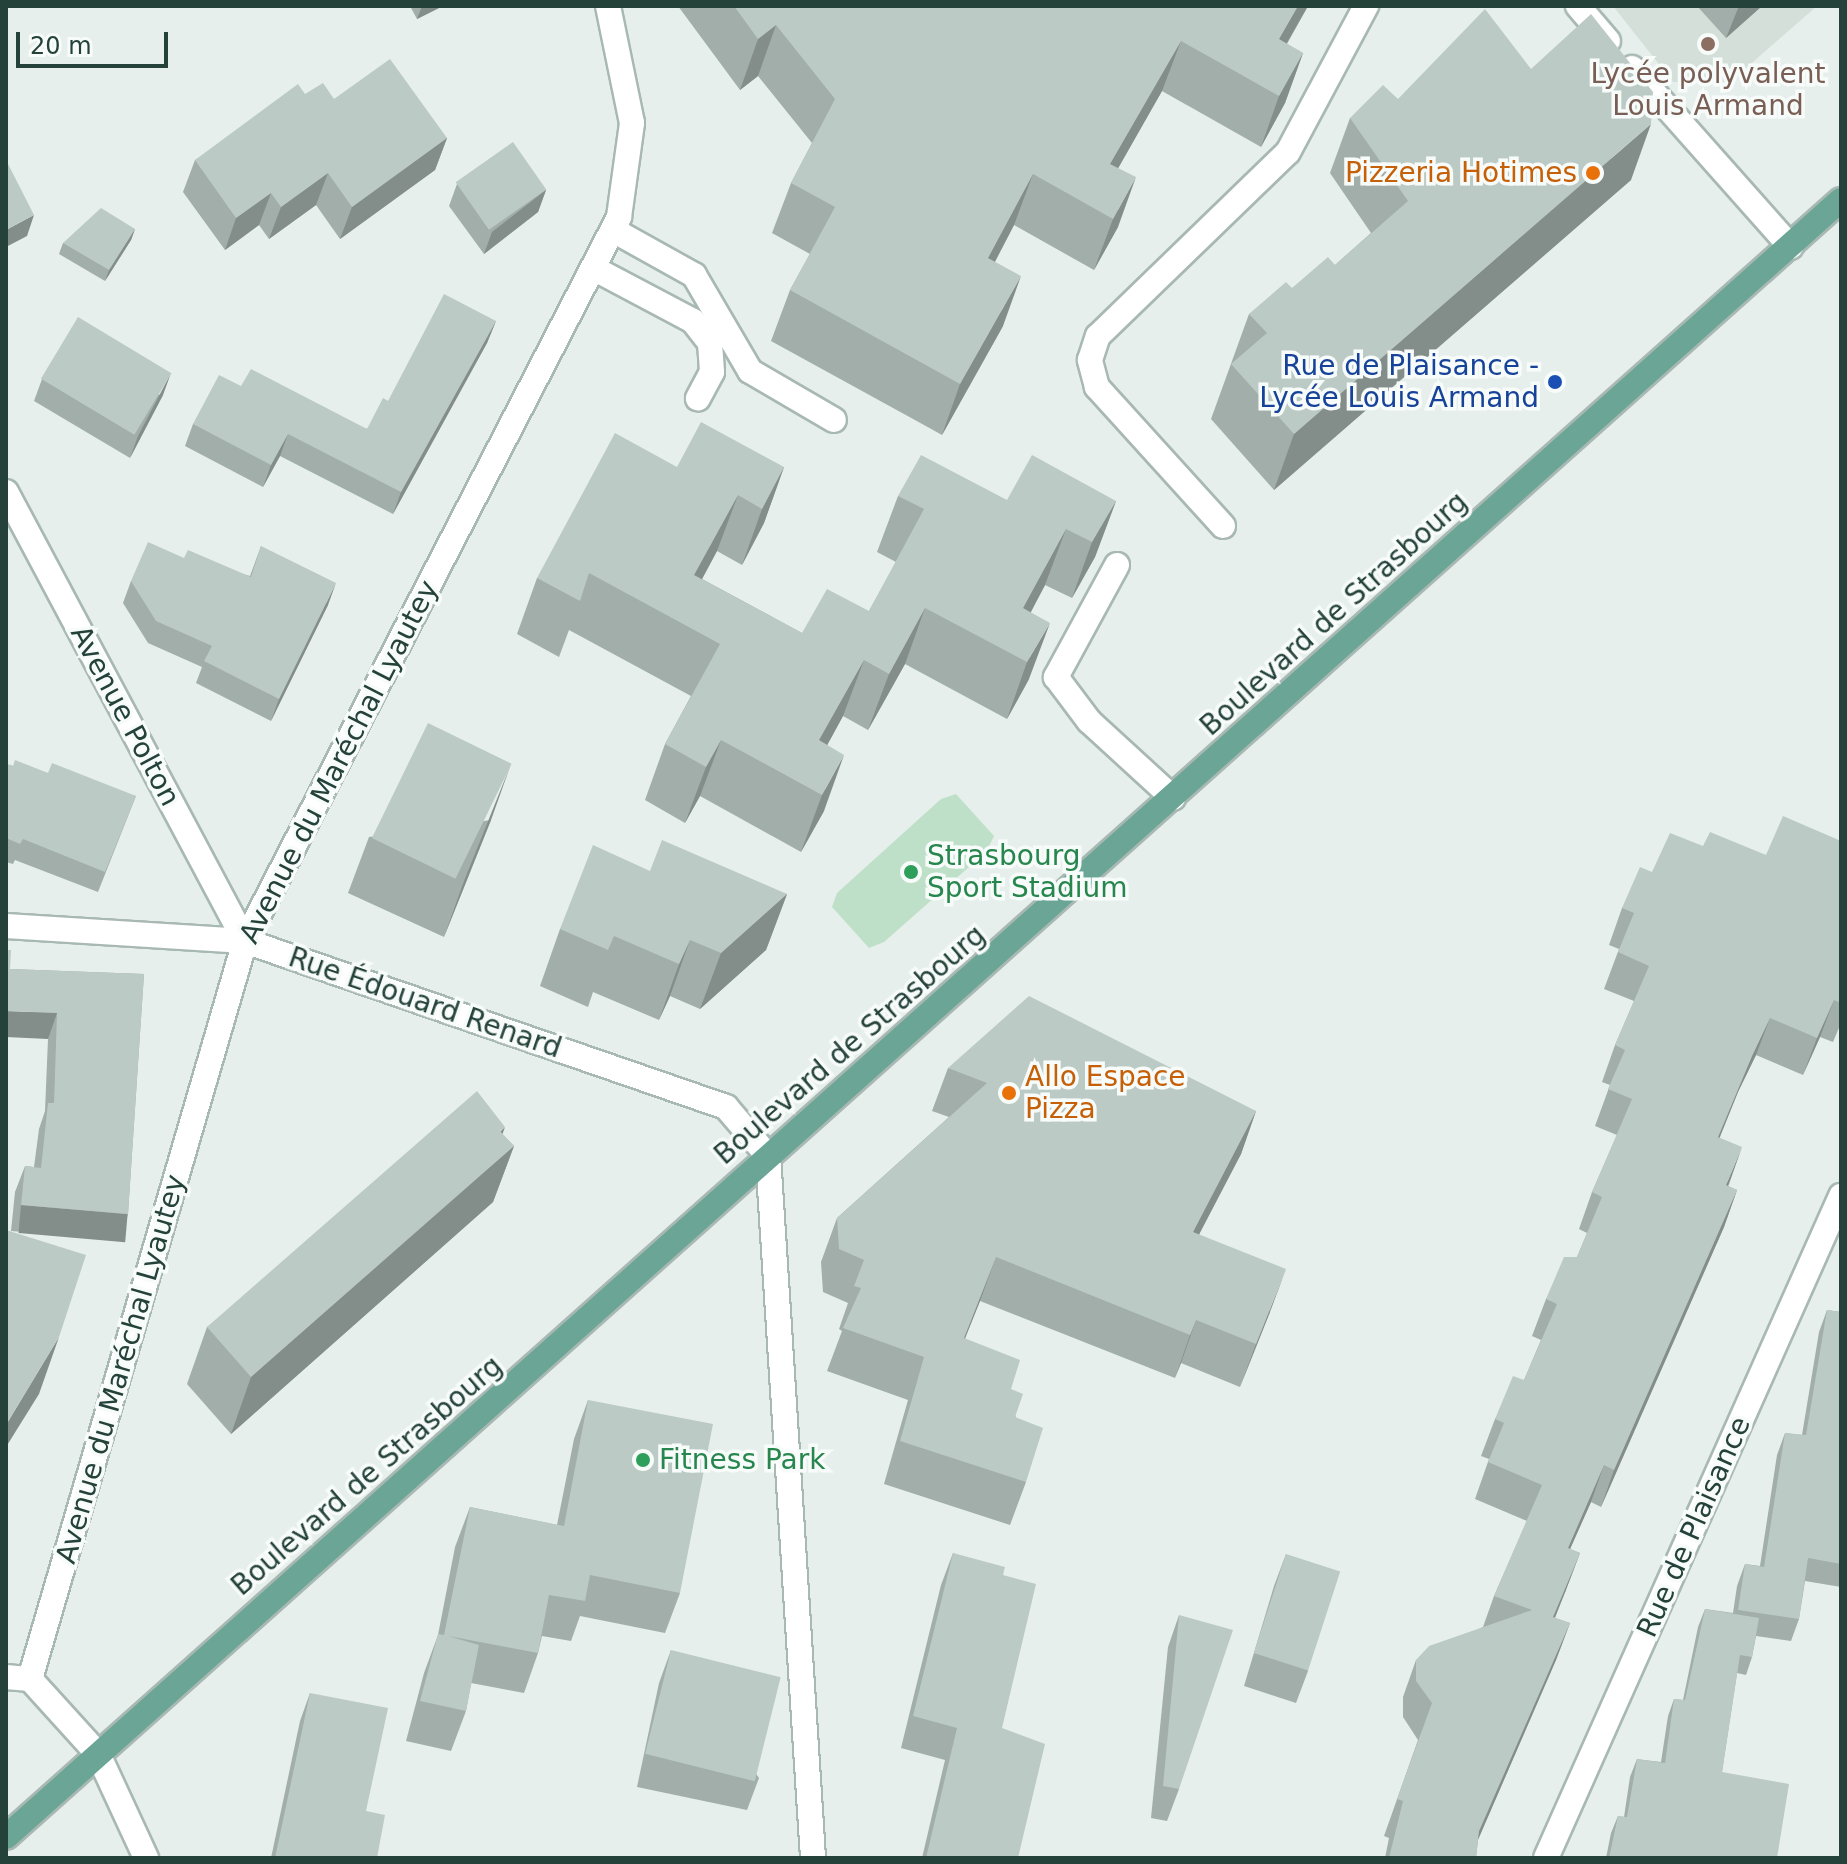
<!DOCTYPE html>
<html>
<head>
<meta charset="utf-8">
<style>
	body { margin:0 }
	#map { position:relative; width:1847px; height:1864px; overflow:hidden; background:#e6efeb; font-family:"DejaVu Sans",sans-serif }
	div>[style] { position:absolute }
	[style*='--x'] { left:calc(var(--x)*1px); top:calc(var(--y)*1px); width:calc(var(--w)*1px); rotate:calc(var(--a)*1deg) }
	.built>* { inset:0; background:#d4dfda }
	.green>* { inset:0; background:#bfe0c8 }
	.roads { filter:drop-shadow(2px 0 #a8b8b2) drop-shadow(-2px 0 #a8b8b2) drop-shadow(0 2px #a8b8b2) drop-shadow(0 -2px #a8b8b2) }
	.lane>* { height:24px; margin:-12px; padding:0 12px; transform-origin:12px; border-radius:12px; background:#fff }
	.street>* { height:24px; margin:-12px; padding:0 12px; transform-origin:12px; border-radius:12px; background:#fff }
	.primary>* { height:24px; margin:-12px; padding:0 12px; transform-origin:12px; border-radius:12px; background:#6aa596 }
	.wall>* { inset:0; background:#a1aea9 }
	.shaded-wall>* { inset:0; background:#838d89; transform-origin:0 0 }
	.building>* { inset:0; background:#bbcac4; transform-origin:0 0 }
	.dots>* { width:22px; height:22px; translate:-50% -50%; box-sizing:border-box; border:4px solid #f7fbf9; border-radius:50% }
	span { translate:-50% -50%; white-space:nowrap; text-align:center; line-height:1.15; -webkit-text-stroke:7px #f7fbf9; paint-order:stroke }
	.education-label { font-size:28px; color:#785e54 }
	.food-label { font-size:28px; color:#c56008 }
	.right { translate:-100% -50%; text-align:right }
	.left { translate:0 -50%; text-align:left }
	.transit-label { font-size:28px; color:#164399 }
	.street-label { font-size:28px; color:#24423a }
	.leisure-label { font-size:28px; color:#27864d }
	.frame { position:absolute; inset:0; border:8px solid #24423a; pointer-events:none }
	.scale { position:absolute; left:16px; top:32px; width:152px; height:36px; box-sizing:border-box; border:4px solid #24423a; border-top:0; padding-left:10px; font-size:24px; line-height:28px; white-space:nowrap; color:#24423a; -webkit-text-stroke:6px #f7fbf9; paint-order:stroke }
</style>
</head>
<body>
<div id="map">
	<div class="built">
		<div style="clip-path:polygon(1613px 6px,1817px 6px,1730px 82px,1673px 82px)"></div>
	</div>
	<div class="green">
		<div style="clip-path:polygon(956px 794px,994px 836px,986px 852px,884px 942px,869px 948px,832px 907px,837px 893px,941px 799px)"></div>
	</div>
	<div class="roads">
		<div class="lane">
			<div style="--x:613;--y:230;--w:93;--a:29.1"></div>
			<div style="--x:694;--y:275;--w:111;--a:59.7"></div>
			<div style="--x:750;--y:371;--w:97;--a:30.3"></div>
			<div style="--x:593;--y:268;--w:113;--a:27.9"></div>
			<div style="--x:693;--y:321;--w:28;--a:52"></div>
			<div style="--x:710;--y:343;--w:29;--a:86"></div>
			<div style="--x:712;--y:372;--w:30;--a:118"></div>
			<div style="--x:1223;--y:526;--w:188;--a:-132.2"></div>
			<div style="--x:1097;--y:387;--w:28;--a:-105"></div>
			<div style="--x:1090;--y:360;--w:25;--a:-72"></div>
			<div style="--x:1098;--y:336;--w:264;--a:-44.1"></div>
			<div style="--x:1288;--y:152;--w:166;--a:-61.9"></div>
			<div style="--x:1117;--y:565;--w:128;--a:118.6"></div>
			<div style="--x:1056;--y:677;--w:55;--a:53.1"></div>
			<div style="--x:1089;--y:721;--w:114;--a:42.5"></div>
		</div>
		<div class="street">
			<div style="--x:1578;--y:6;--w:46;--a:49.4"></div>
			<div style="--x:1632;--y:68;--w:239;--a:48.4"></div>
			<div style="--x:6;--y:492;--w:509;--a:61.97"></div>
			<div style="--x:6;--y:926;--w:239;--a:3.6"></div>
			<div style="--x:245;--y:941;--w:509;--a:19.04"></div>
			<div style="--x:726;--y:1107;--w:65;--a:49.4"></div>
			<div style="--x:768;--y:1156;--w:703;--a:86.33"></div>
			<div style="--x:6;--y:1677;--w:24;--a:5"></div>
			<div style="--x:30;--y:1679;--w:101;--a:47.8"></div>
			<div style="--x:98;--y:1754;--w:115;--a:65.2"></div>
			<div style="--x:30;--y:1679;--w:769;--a:-73.76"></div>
			<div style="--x:245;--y:941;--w:815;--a:-62.68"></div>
			<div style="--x:619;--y:217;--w:95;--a:-82.1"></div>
			<div style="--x:632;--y:123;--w:119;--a:-101.6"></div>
			<div style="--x:1546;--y:1858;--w:725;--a:-65.98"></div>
		</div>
		<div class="primary">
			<div style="--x:6;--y:1837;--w:2459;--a:-41.74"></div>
		</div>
	</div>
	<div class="wall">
		<div style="clip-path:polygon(410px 6px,443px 6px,417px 19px)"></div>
		<div style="clip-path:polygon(678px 6px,1308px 6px,1287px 44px,1303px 53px,1285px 103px,1261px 147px,1162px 91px,1118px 168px,1118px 227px,1094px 270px,1014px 225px,995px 262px,1003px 326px,942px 435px,771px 341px,790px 290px,810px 254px,772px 233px,791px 183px,812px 143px,758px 76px,740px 90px)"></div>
		<div style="clip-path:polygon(1697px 6px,1762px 6px,1726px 38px)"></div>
		<div style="clip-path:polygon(1531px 69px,1631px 180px,1274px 490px,1211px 419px,1249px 314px,1292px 288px,1335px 265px,1371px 233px,1330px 173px,1350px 118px,1398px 99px)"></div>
		<div style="clip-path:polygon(305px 94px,334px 99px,447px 138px,435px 170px,340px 239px,316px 205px,269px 239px,259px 225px,225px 250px,183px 192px,195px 160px)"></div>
		<div style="clip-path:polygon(457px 184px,546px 190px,538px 212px,484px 254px,449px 206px)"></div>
		<div style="clip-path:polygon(135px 229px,131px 240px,105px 281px,59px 254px,63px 243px)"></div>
		<div style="clip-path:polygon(496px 321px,487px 343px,393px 514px,280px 456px,263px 487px,185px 446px,193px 424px,241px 386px,367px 429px,388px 401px)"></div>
		<div style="clip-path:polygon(42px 379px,163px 395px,130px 458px,34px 401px)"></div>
		<div style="clip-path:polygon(677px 467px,784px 467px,764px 523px,742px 565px,717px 551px,702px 579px,802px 633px,869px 611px,896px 562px,877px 552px,898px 496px,1007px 500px,1116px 501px,1095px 557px,1072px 598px,1045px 585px,1031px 612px,1029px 679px,1007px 719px,905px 664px,868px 730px,843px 716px,827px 745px,824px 811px,801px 852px,700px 796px,685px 823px,645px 800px,665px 744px,691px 696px,569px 630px,559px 657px,517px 634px,537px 578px)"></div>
		<div style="clip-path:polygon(261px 546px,328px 605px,271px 721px,196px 683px,202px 667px,148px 643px,123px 603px,131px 581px,184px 558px,250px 576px)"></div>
		<div style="clip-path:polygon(6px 764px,13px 766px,48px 773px,136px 796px,98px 892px,15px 860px,13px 864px,6px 862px)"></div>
		<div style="clip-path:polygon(491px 820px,444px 937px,348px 893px,369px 837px)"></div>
		<div style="clip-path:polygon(1841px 841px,1841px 1023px,1833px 1042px,1820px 1037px,1803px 1075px,1756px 1055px,1738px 1092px,1720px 1137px,1728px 1186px,1737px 1190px,1724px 1227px,1601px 1507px,1591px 1502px,1570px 1549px,1580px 1553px,1555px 1618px,1570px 1623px,1556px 1660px,1478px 1840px,1476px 1858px,1385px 1858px,1389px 1838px,1384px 1836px,1418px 1740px,1403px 1717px,1403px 1697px,1416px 1660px,1483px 1627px,1494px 1596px,1527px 1521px,1475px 1499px,1489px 1459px,1481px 1456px,1495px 1419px,1524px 1380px,1541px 1340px,1532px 1336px,1546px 1299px,1577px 1257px,1587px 1233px,1579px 1229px,1592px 1192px,1617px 1135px,1595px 1126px,1610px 1085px,1602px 1082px,1615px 1045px,1634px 1001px,1604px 989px,1619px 949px,1609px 945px,1622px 908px,1652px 872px,1703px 846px,1766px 855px)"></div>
		<div style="clip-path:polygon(650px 871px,787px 894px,766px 950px,700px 1009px,670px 996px,659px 1020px,593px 992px,588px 1007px,540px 986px,560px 929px)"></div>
		<div style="clip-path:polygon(10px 969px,144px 974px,128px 1214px,119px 1240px,11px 1231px,15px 1192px,25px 1166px,34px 1167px,39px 1129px,45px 1111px,48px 1039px)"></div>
		<div style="clip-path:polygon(948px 1068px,1256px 1111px,1241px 1154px,1199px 1234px,1270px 1312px,1240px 1387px,1181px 1363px,1175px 1378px,980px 1301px,965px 1338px,1011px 1389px,1026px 1482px,1010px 1525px,884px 1484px,908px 1400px,827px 1371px,842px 1331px,839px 1329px,848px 1303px,823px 1292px,821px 1262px,837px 1218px,949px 1117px,932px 1111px)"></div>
		<div style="clip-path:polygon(502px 1134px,514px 1146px,493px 1202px,231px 1434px,187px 1384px,207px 1327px)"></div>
		<div style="clip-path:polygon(1827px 1310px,1841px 1312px,1841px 1587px,1805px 1581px,1799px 1619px,1791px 1641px,1756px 1636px,1752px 1657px,1746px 1675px,1737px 1673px,1722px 1772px,1777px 1858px,1606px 1858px,1611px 1833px,1618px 1816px,1624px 1817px,1630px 1777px,1637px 1759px,1661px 1762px,1668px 1716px,1674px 1699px,1683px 1700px,1698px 1627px,1705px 1609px,1733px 1613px,1737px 1586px,1745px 1564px,1760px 1566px,1777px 1455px,1785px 1433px,1802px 1435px,1819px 1332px)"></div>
		<div style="clip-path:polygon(588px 1400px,680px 1593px,665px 1633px,580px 1616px,571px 1641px,542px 1636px,538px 1653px,524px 1693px,471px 1683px,466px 1711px,451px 1751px,406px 1741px,424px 1673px,438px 1635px,455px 1547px,470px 1507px,557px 1525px,574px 1439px)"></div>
		<div style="clip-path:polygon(953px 1553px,1003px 1575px,1002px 1728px,1018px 1858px,922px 1858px,945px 1760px,901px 1748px,941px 1585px)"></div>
		<div style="clip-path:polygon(1286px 1554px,1308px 1671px,1296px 1703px,1244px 1686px,1274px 1586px)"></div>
		<div style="clip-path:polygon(1179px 1615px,1179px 1789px,1167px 1821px,1151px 1818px,1168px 1647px)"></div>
		<div style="clip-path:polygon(671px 1650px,759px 1778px,747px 1810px,637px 1787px,659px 1683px)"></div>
		<div style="clip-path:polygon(310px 1693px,366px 1811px,377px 1858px,271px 1858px,300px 1721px)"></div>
	</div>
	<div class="shaded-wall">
		<div style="clip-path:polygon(422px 6px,443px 6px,417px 19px)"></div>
		<div style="clip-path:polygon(1298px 6px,1308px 6px,1262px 86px,1279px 39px)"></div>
		<div style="clip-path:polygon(1739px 6px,1762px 6px,1726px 38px)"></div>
		<div style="clip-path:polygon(776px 25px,758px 76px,740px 90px,758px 39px)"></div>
		<div style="clip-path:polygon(1181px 41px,1162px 91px,1095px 209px,1110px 164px)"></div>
		<div style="clip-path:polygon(1303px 53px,1285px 103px,1261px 147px,1279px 96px)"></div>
		<div style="clip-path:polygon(1651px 124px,1631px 180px,1274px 490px,1294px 434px)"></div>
		<div style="clip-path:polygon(447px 138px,435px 170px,340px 239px,352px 207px)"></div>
		<div style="clip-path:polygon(328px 173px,316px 205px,269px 239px,281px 207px)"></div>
		<div style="clip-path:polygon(1033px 174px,1014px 225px,970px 309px,988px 258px)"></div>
		<div style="clip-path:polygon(1136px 177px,1118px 227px,1094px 270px,1113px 219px)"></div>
		<div style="clip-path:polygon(546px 190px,538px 212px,484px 254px,492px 232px)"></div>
		<div style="clip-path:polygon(271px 193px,259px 225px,225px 250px,236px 218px)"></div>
		<div style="clip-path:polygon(34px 215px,27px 236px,6px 247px,6px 230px)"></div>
		<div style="clip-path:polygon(135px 229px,131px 240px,105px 281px,109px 270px)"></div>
		<div style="clip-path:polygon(1021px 276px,1003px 326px,942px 435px,960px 384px)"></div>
		<div style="clip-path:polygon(496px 321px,487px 343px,393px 514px,401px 492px)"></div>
		<div style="clip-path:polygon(171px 373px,163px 395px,130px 458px,138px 436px)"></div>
		<div style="clip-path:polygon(288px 434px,280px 456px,263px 487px,271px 465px)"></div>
		<div style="clip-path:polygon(784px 467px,764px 523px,742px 565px,762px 509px)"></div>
		<div style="clip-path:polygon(738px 495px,717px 551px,679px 622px,694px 575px)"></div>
		<div style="clip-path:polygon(1116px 501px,1095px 557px,1072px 598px,1092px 542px)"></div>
		<div style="clip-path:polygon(1066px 529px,1045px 585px,1009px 653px,1023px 608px)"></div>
		<div style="clip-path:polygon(336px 583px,328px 605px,271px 721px,279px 699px)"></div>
		<div style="clip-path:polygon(925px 608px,905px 664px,868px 730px,889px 674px)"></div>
		<div style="clip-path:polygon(1050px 623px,1029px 679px,1007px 719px,1027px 662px)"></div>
		<div style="clip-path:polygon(864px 660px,843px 716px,805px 786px,819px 740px)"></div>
		<div style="clip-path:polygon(721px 740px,700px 796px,685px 823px,706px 767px)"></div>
		<div style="clip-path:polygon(844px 755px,824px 811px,801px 852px,822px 795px)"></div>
		<div style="clip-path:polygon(511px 764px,491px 820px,444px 937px,464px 881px)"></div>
		<div style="clip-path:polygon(787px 894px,766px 950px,700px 1009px,721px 953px)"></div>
		<div style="clip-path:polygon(690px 940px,670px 996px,659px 1020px,679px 964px)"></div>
		<div style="clip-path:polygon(1834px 1000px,1820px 1037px,1803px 1075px,1817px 1038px)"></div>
		<div style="clip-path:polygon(6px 1011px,57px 1013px,48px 1039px,6px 1037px)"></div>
		<div style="clip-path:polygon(1770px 1018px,1756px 1055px,1738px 1092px,1705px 1173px,1718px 1137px,1752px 1056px)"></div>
		<div style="clip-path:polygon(1256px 1111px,1241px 1154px,1178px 1275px,1193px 1232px)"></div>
		<div style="clip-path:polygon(505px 1127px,491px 1166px,514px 1146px,493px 1202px,231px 1434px,251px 1377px)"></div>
		<div style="clip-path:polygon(1742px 1147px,1729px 1184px,1712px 1222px,1726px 1185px)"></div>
		<div style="clip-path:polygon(1737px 1190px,1724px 1227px,1601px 1507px,1614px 1470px)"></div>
		<div style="left:21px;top:1205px;width:107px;height:28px;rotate:5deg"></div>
		<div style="clip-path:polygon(996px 1257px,980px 1301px,948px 1381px,964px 1338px)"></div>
		<div style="clip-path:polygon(1286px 1269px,1270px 1312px,1240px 1387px,1256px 1344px)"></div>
		<div style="clip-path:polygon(1196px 1320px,1181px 1363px,1175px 1378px,1190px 1335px)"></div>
		<div style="clip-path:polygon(59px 1337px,39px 1394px,6px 1447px,6px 1425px)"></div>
		<div style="clip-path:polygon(1604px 1465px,1591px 1502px,1554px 1585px,1568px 1548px)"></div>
		<div style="clip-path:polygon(1580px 1553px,1566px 1590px,1540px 1654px,1553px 1617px)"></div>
		<div style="clip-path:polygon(1570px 1623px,1556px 1660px,1470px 1858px,1479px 1831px)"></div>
	</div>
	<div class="building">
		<div style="clip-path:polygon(734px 6px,1298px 6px,1279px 39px,1303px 53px,1279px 96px,1181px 41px,1110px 164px,1136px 177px,1113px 219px,1033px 174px,988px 258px,1021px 276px,960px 384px,790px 290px,835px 207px,791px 183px,835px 99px,776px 25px,758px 39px)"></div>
		<div style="clip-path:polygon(1485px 9px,1531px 69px,1591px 14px,1653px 92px,1651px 124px,1294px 434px,1231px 364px,1267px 333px,1249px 314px,1286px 282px,1292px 288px,1328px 257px,1335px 265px,1408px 201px,1350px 118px,1383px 85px,1398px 99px)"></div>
		<div style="clip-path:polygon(390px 59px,447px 138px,352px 207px,328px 173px,281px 207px,271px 193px,236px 218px,195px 160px,298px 84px,305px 94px,323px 83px,334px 99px)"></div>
		<div style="left:513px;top:142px;width:58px;height:70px;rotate:55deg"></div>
		<div style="clip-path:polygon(6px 160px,34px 215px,6px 230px)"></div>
		<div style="clip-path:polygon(101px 208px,135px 229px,109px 270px,63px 243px)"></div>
		<div style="clip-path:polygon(444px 294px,496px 321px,401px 492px,288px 434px,271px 465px,193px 424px,219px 375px,241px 386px,251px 369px,367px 429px,383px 398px,388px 401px)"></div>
		<div style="left:78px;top:317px;width:109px;height:72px;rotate:31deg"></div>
		<div style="clip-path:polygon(701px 422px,784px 467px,762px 509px,738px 495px,694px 575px,802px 633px,827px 589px,869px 611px,924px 509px,898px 496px,921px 455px,1007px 500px,1032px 455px,1116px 501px,1092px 542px,1066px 529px,1023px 608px,1050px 623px,1027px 662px,925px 608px,889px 674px,864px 660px,819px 740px,844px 755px,822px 795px,721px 740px,706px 767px,665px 744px,720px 644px,589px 573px,580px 601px,537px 578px,615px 433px,677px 467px)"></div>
		<div style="clip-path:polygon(148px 542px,184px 558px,188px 550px,251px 577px,261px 546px,336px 583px,279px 699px,204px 661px,212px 646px,156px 621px,131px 581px)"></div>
		<div style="left:428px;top:723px;width:93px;height:128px;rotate:26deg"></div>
		<div style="clip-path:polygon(15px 760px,48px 773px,52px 763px,136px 796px,105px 872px,23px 839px,20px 844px,6px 838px,6px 764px,13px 766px)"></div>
		<div style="clip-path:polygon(1783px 816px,1841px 841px,1841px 1003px,1834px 1000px,1817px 1038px,1770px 1018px,1752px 1056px,1718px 1137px,1742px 1147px,1726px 1185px,1737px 1190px,1614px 1470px,1604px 1465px,1568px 1548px,1580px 1553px,1553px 1617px,1570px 1623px,1479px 1831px,1476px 1858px,1389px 1858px,1403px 1801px,1397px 1799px,1432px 1703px,1416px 1681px,1416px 1660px,1429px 1646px,1532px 1610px,1494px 1596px,1542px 1485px,1488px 1462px,1504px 1423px,1495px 1419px,1513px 1376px,1524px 1380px,1557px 1304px,1546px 1299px,1564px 1257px,1577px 1257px,1602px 1197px,1592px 1192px,1632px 1099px,1608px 1089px,1625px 1050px,1615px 1045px,1649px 966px,1618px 952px,1634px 913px,1622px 908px,1640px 867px,1652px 872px,1670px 833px,1703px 846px,1710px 832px,1766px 855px)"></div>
		<div style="clip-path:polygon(662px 840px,787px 894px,721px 953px,690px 940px,679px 964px,614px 936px,608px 950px,560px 929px,593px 845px,650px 871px)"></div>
		<div style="clip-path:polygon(6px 950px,11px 950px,10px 969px,144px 974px,128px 1214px,21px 1205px,25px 1166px,41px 1168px,48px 1103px,54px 1103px,57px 1013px,6px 1011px)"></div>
		<div style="clip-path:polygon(1029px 996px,1256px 1111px,1193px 1232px,1286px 1269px,1256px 1344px,1196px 1320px,1190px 1335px,996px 1257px,964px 1338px,1020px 1360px,1011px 1389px,1023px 1394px,1015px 1417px,1043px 1428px,1026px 1482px,900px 1441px,924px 1357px,843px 1328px,861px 1288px,854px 1286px,864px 1260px,839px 1249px,837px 1218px,987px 1083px,948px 1068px)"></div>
		<div style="clip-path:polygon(477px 1091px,505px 1127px,500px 1131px,514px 1146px,251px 1377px,207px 1327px)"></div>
		<div style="clip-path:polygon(6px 1230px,86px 1255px,59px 1337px,6px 1425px)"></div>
		<div style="clip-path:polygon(1827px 1310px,1841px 1312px,1841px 1564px,1808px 1558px,1799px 1619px,1738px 1610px,1745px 1564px,1764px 1567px,1785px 1433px,1806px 1435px)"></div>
		<div style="clip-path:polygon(588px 1400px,713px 1424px,680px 1593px,590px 1575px,585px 1601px,549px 1595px,538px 1653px,448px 1636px,479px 1645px,466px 1711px,420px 1701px,438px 1634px,444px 1635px,470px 1507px,564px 1526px)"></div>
		<div style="clip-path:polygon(953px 1553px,1005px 1567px,1003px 1575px,1036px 1584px,1002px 1728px,1045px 1744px,1018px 1858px,926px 1858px,957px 1728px,913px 1716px)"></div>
		<div style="left:1286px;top:1554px;width:57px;height:104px;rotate:18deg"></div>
		<div style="clip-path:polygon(1705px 1609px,1759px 1618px,1752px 1657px,1740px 1655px,1722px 1772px,1789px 1784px,1777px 1858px,1609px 1858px,1618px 1816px,1627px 1817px,1637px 1759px,1665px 1763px,1674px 1699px,1685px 1700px)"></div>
		<div style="clip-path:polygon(1179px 1615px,1233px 1630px,1179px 1789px,1163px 1786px)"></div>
		<div style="left:671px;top:1650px;width:113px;height:107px;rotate:14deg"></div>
		<div style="clip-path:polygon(310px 1693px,388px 1708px,366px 1811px,385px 1815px,377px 1858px,275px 1858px)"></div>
	</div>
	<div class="dots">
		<div style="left:1708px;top:44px;background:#8d6e63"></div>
		<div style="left:1593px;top:173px;background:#e8710a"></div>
		<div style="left:1555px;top:382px;background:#1a4fb4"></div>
		<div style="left:911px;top:872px;background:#2e9e5b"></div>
		<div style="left:1009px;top:1093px;background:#e8710a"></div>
		<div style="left:643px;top:1460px;background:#2e9e5b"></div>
	</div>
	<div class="education-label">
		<span style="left:1708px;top:90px">Lycée polyvalent<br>Louis Armand</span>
	</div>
	<div class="food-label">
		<span class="right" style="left:1577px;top:173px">Pizzeria Hotimes</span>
		<span class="left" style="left:1025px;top:1093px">Allo Espace<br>Pizza</span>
	</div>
	<div class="transit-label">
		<span class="right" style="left:1539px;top:382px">Rue de Plaisance -<br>Lycée Louis Armand</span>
	</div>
	<div class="street-label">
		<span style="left:1334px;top:614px;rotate:-42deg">Boulevard de Strasbourg</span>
		<span style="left:125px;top:716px;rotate:62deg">Avenue Polton</span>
		<span style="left:339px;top:762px;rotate:-63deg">Avenue du Maréchal Lyautey</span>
		<span style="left:425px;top:1003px;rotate:19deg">Rue Édouard Renard</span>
		<span style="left:850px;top:1045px;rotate:-41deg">Boulevard de Strasbourg</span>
		<span style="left:121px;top:1369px;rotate:-74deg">Avenue du Maréchal Lyautey</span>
		<span style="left:367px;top:1476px;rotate:-41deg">Boulevard de Strasbourg</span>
		<span style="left:1694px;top:1527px;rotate:-66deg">Rue de Plaisance</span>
	</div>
	<div class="leisure-label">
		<span class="left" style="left:927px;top:872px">Strasbourg<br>Sport Stadium</span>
		<span class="left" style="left:659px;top:1460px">Fitness Park</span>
	</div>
	<div class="frame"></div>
	<div class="scale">20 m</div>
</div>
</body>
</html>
